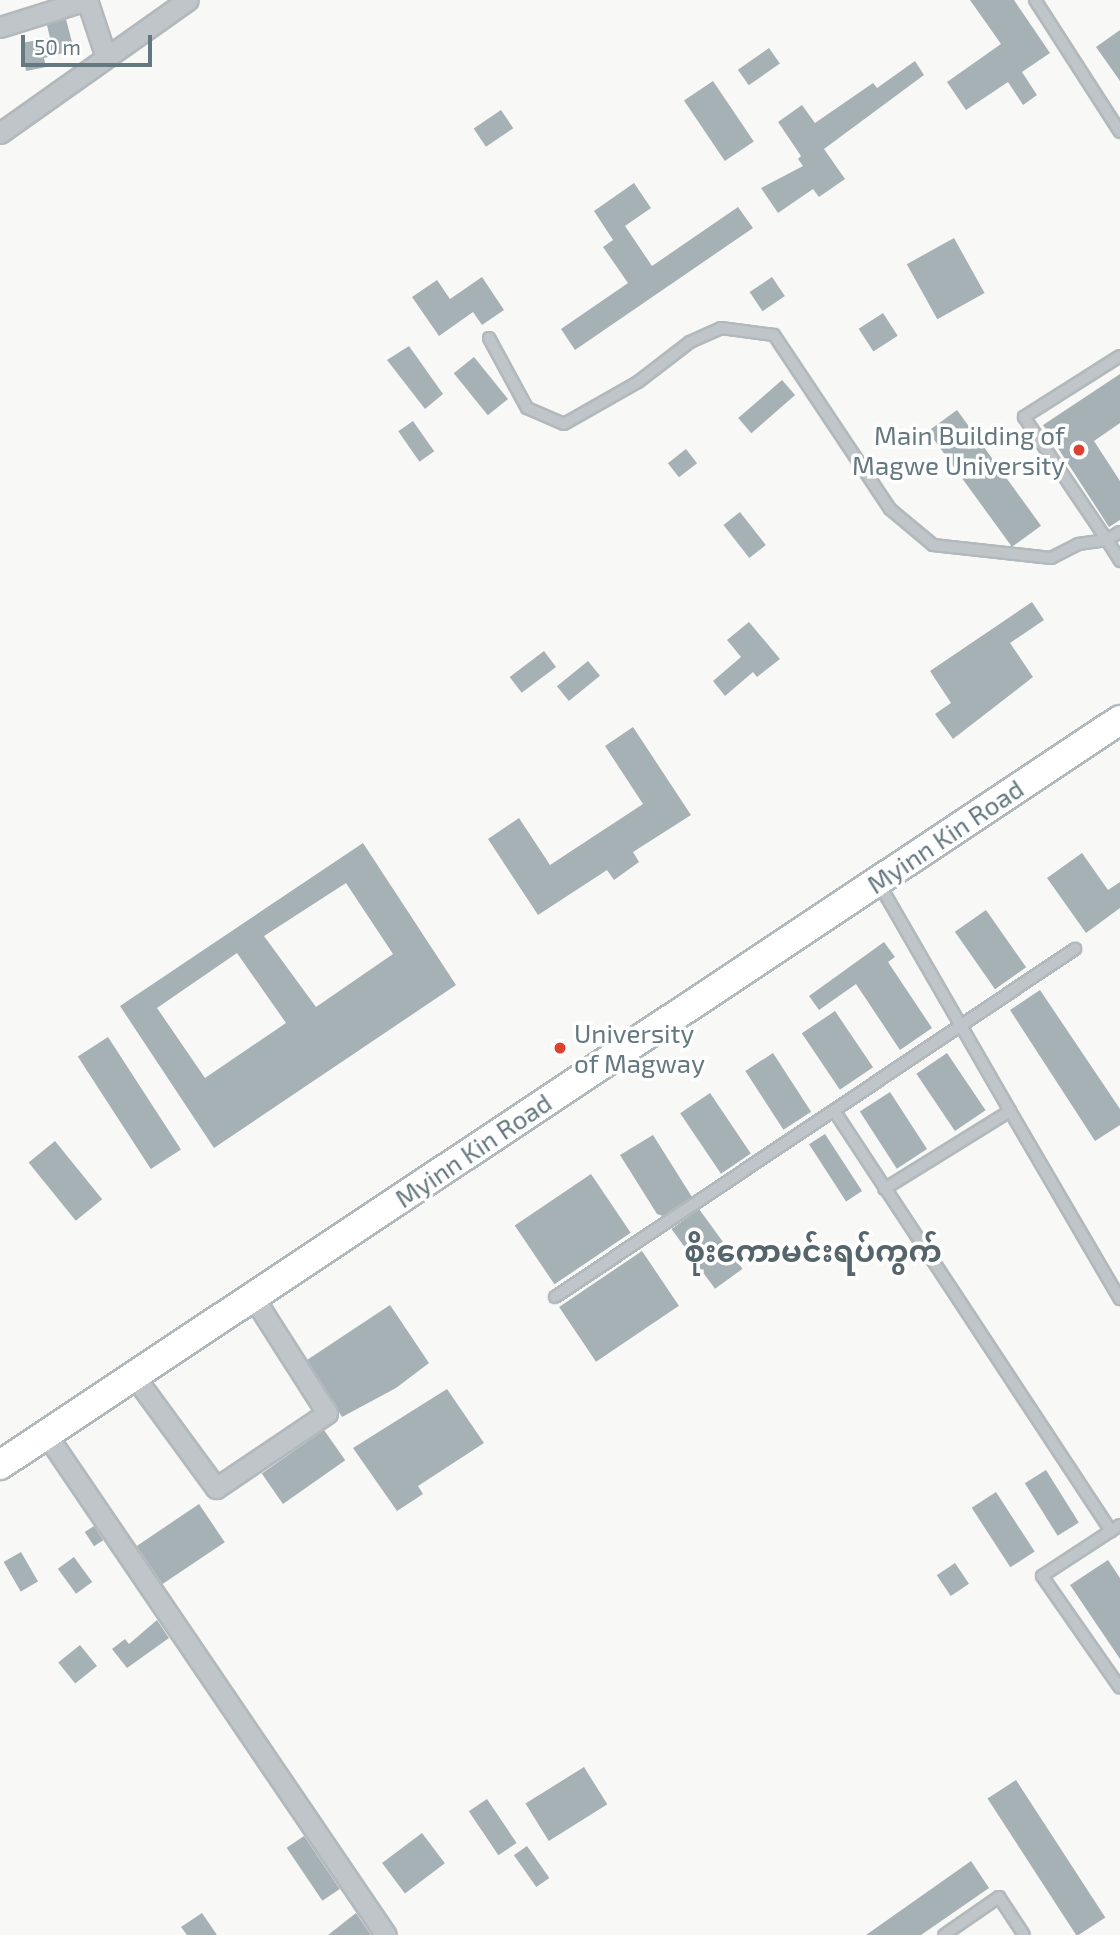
<!DOCTYPE html>
<html>
<head>
<meta charset="utf-8">
<style>
	body { margin:0 }
	#map { position:relative; width:1120px; height:1935px; overflow:hidden; background:#f8f8f6; font-family:"Exo 2","Noto Sans Myanmar",sans-serif }
	div>[style] { position:absolute }
	[style*='--x'] { left:calc(var(--x)*1px); top:calc(var(--y)*1px); width:calc(var(--w)*1px); rotate:calc(var(--a)*1deg) }
	.building>* { inset:0; background:#a6b1b5; transform-origin:0 0 }
	.roads { filter:drop-shadow(2px 0 #b2b9bc) drop-shadow(-2px 0 #b2b9bc) drop-shadow(0 2px #b2b9bc) drop-shadow(0 -2px #b2b9bc) }
	.lane>* { height:10px; margin:-5px; padding:0 5px; transform-origin:5px; border-radius:5px; background:#bfc5c8 }
	.street>* { height:19px; margin:-9.5px; padding:0 9.5px; transform-origin:9.5px; border-radius:9.5px; background:#bfc5c8 }
	.secondary>* { height:28px; margin:-14px; padding:0 14px; transform-origin:14px; border-radius:14px; background:#fff }
	.dots>* { width:19px; height:19px; translate:-50% -50%; box-sizing:border-box; border:4px solid #fff; border-radius:50% }
	span { translate:-50% -50%; white-space:nowrap; text-align:center; line-height:1.15; -webkit-text-stroke:7px #fff; paint-order:stroke }
	.poi-label { font-size:26px; color:#647880 }
	.right { translate:-100% -50%; text-align:right }
	.left { translate:0 -50%; text-align:left }
	.street-label { font-size:26px; color:#647880 }
	.quarter-label { font-size:30px; color:#56656c; font-weight:700 }
	.scale { position:absolute; left:21px; top:35px; width:131px; height:32px; box-sizing:border-box; border:4px solid #647880; border-top:0; padding-left:9px; font-size:21px; line-height:24px; white-space:nowrap; color:#647880; -webkit-text-stroke:5px #fff; paint-order:stroke }
</style>
</head>
<body>
<div id="map">
	<div class="building">
		<div style="clip-path:polygon(970px 0,1014px 0,1050px 53px,1022px 72px,1037px 95px,1023px 105px,1008px 82px,966px 110px,947px 82px,1001px 44px)"></div>
		<div style="clip-path:polygon(66px 19px,74px 50px,44px 58px,46px 67px,26px 71px,21px 43px,50px 38px,47px 25px)"></div>
		<div style="clip-path:polygon(1120px 30px,1120px 81px,1096px 47px)"></div>
		<div style="left:769px;top:48px;width:19px;height:38px;rotate:55deg"></div>
		<div style="clip-path:polygon(915px 61px,924px 75px,824px 149px,845px 179px,819px 197px,813px 189px,778px 213px,761px 188px,803px 166px,798px 159px,801px 156px,778px 122px,802px 105px,815px 123px,873px 83px,877px 88px)"></div>
		<div style="left:713px;top:81px;width:73px;height:35px;rotate:56deg"></div>
		<div style="left:501px;top:110px;width:22px;height:33px;rotate:56deg"></div>
		<div style="clip-path:polygon(634px 183px,651px 208px,625px 226px,652px 266px,738px 207px,753px 228px,575px 350px,561px 329px,628px 283px,603px 247px,613px 240px,594px 211px)"></div>
		<div style="left:954px;top:238px;width:63px;height:54px;rotate:61deg"></div>
		<div style="clip-path:polygon(482px 277px,504px 310px,482px 325px,473px 312px,439px 336px,412px 297px,437px 280px,450px 299px)"></div>
		<div style="left:772px;top:277px;width:23px;height:27px;rotate:56deg"></div>
		<div style="left:883px;top:313px;width:27px;height:29px;rotate:57deg"></div>
		<div style="clip-path:polygon(409px 346px,443px 394px,425px 409px,387px 360px)"></div>
		<div style="left:474px;top:357px;width:54px;height:26px;rotate:51deg"></div>
		<div style="clip-path:polygon(1120px 374px,1120px 423px,1094px 441px,1120px 481px,1120px 520px,1109px 527px,1043px 425px)"></div>
		<div style="left:782px;top:380px;width:20px;height:58px;rotate:49deg"></div>
		<div style="left:957px;top:410px;width:143px;height:36px;rotate:54deg"></div>
		<div style="left:413px;top:421px;width:37px;height:18px;rotate:55deg"></div>
		<div style="left:686px;top:449px;width:18px;height:23px;rotate:52deg"></div>
		<div style="left:740px;top:512px;width:42px;height:21px;rotate:52deg"></div>
		<div style="clip-path:polygon(1032px 602px,1044px 620px,1010px 643px,1033px 677px,953px 739px,935px 714px,951px 703px,930px 671px)"></div>
		<div style="clip-path:polygon(749px 622px,780px 659px,757px 677px,753px 672px,725px 696px,713px 681px,741px 657px,727px 640px)"></div>
		<div style="left:544px;top:651px;width:20px;height:43px;rotate:53deg"></div>
		<div style="left:588px;top:661px;width:19px;height:40px;rotate:51deg"></div>
		<div style="clip-path:polygon(633px 727px,691px 815px,633px 852px,639px 862px,614px 880px,607px 870px,538px 915px,488px 839px,519px 818px,550px 865px,643px 804px,605px 746px)"></div>
		<div style="clip-path:polygon(evenodd,363px 843px,456px 985px,214px 1148px,120px 1006px,363px 843px,346px 883px,393px 954px,316px 1007px,264px 936px,346px 883px,363px 843px,237px 953px,286px 1023px,205px 1078px,157px 1008px,237px 953px)"></div>
		<div style="clip-path:polygon(1082px 853px,1108px 890px,1120px 882px,1120px 908px,1086px 933px,1047px 878px)"></div>
		<div style="left:986px;top:910px;width:70px;height:38px;rotate:55deg"></div>
		<div style="clip-path:polygon(884px 942px,895px 957px,888px 962px,932px 1028px,900px 1050px,856px 984px,819px 1010px,809px 996px)"></div>
		<div style="clip-path:polygon(1040px 990px,1120px 1109px,1120px 1125px,1095px 1141px,1010px 1010px)"></div>
		<div style="left:835px;top:1011px;width:68px;height:40px;rotate:56deg"></div>
		<div style="left:108px;top:1037px;width:134px;height:36px;rotate:57deg"></div>
		<div style="left:773px;top:1053px;width:70px;height:33px;rotate:57deg"></div>
		<div style="left:947px;top:1053px;width:69px;height:37px;rotate:56deg"></div>
		<div style="left:890px;top:1092px;width:68px;height:36px;rotate:57deg"></div>
		<div style="left:710px;top:1093px;width:73px;height:36px;rotate:56deg"></div>
		<div style="left:825px;top:1134px;width:68px;height:19px;rotate:57deg"></div>
		<div style="clip-path:polygon(653px 1135px,692px 1197px,663px 1216px,657px 1214px,620px 1155px)"></div>
		<div style="left:55px;top:1141px;width:75px;height:34px;rotate:51deg"></div>
		<div style="left:591px;top:1174px;width:71px;height:92px;rotate:56deg"></div>
		<div style="left:699px;top:1209px;width:74px;height:34px;rotate:54deg"></div>
		<div style="left:642px;top:1251px;width:66px;height:100px;rotate:56deg"></div>
		<div style="clip-path:polygon(390px 1305px,429px 1363px,396px 1388px,342px 1417px,307px 1360px)"></div>
		<div style="clip-path:polygon(447px 1389px,484px 1443px,418px 1486px,423px 1494px,397px 1511px,353px 1448px)"></div>
		<div style="left:324px;top:1430px;width:37px;height:76px;rotate:55deg"></div>
		<div style="left:1046px;top:1470px;width:62px;height:25px;rotate:58deg"></div>
		<div style="left:996px;top:1492px;width:71px;height:29px;rotate:57deg"></div>
		<div style="left:199px;top:1504px;width:46px;height:75px;rotate:56deg"></div>
		<div style="left:94px;top:1526px;width:17px;height:11px;rotate:57deg"></div>
		<div style="left:21px;top:1552px;width:34px;height:20px;rotate:60deg"></div>
		<div style="left:74px;top:1557px;width:31px;height:20px;rotate:54deg"></div>
		<div style="clip-path:polygon(1108px 1560px,1120px 1578px,1120px 1659px,1070px 1585px)"></div>
		<div style="left:955px;top:1563px;width:25px;height:22px;rotate:56deg"></div>
		<div style="clip-path:polygon(157px 1620px,169px 1638px,127px 1668px,112px 1649px,125px 1639px,129px 1644px)"></div>
		<div style="left:80px;top:1645px;width:27px;height:28px;rotate:51deg"></div>
		<div style="left:584px;top:1767px;width:44px;height:69px;rotate:58deg"></div>
		<div style="left:1016px;top:1780px;width:164px;height:34px;rotate:57deg"></div>
		<div style="left:487px;top:1799px;width:53px;height:22px;rotate:56deg"></div>
		<div style="left:422px;top:1833px;width:38px;height:50px;rotate:53deg"></div>
		<div style="left:304px;top:1836px;width:64px;height:21px;rotate:56deg"></div>
		<div style="left:527px;top:1846px;width:39px;height:16px;rotate:55deg"></div>
		<div style="clip-path:polygon(971px 1861px,989px 1888px,921px 1935px,866px 1935px)"></div>
		<div style="clip-path:polygon(202px 1913px,217px 1935px,187px 1935px,181px 1927px)"></div>
		<div style="clip-path:polygon(356px 1913px,371px 1935px,328px 1935px)"></div>
	</div>
	<div class="roads">
		<div class="lane">
			<div style="--x:1035;--y:0;--w:157;--a:57.2"></div>
			<div style="--x:489;--y:338;--w:80;--a:61.5"></div>
			<div style="--x:527;--y:408;--w:40;--a:23.4"></div>
			<div style="--x:564;--y:424;--w:85;--a:-29.6"></div>
			<div style="--x:638;--y:382;--w:66;--a:-37.6"></div>
			<div style="--x:690;--y:342;--w:34;--a:-24"></div>
			<div style="--x:721;--y:328;--w:53;--a:7.5"></div>
			<div style="--x:774;--y:335;--w:209;--a:56.3"></div>
			<div style="--x:890;--y:509;--w:56;--a:39.9"></div>
			<div style="--x:933;--y:545;--w:119;--a:6.3"></div>
			<div style="--x:1051;--y:558;--w:30;--a:-27"></div>
			<div style="--x:1078;--y:544;--w:29;--a:-8"></div>
			<div style="--x:1107;--y:540;--w:25;--a:58"></div>
			<div style="--x:1120;--y:356;--w:114;--a:147.6"></div>
			<div style="--x:1024;--y:417;--w:148;--a:56"></div>
			<div style="--x:1107;--y:540;--w:15;--a:-32"></div>
			<div style="--x:878;--y:882;--w:264;--a:60"></div>
			<div style="--x:1010;--y:1111;--w:148;--a:148.2"></div>
			<div style="--x:1010;--y:1111;--w:218;--a:59.7"></div>
			<div style="--x:835;--y:1112;--w:502;--a:56.63"></div>
			<div style="--x:555;--y:1297;--w:626;--a:-33.79"></div>
			<div style="--x:1120;--y:1525;--w:93;--a:146.8"></div>
			<div style="--x:1042;--y:1576;--w:136;--a:55.1"></div>
			<div style="--x:944;--y:1935;--w:67;--a:-34.6"></div>
			<div style="--x:999;--y:1897;--w:45;--a:56.7"></div>
		</div>
		<div class="street">
			<div style="--x:87;--y:0;--w:60;--a:71.6"></div>
			<div style="--x:0;--y:27;--w:90;--a:-17.4"></div>
			<div style="--x:0;--y:133;--w:230;--a:-35.3"></div>
			<div style="--x:134;--y:1376;--w:139;--a:53.8"></div>
			<div style="--x:216;--y:1488;--w:134;--a:-34"></div>
			<div style="--x:327;--y:1413;--w:138;--a:-122.5"></div>
			<div style="--x:46;--y:1434;--w:605;--a:55.84"></div>
		</div>
		<div class="secondary">
			<div style="--x:0;--y:1465;--w:1345;--a:-33.63"></div>
		</div>
	</div>
	<div class="dots">
		<div style="left:1079px;top:450px;background:#e0402e"></div>
		<div style="left:560px;top:1048px;background:#e0402e"></div>
	</div>
	<div class="poi-label">
		<span class="right" style="left:1065px;top:450px">Main Building of<br>Magwe University</span>
		<span class="left" style="left:574px;top:1048px">University<br>of Magway</span>
	</div>
	<div class="street-label">
		<span style="left:945px;top:836px;rotate:-34deg">Myinn Kin Road</span>
		<span style="left:473px;top:1150px;rotate:-34deg">Myinn Kin Road</span>
	</div>
	<div class="quarter-label">
		<span style="left:813px;top:1250px">စိုးကောမင်းရပ်ကွက်</span>
	</div>
	<div class="scale">50 m</div>
</div>
</body>
</html>
